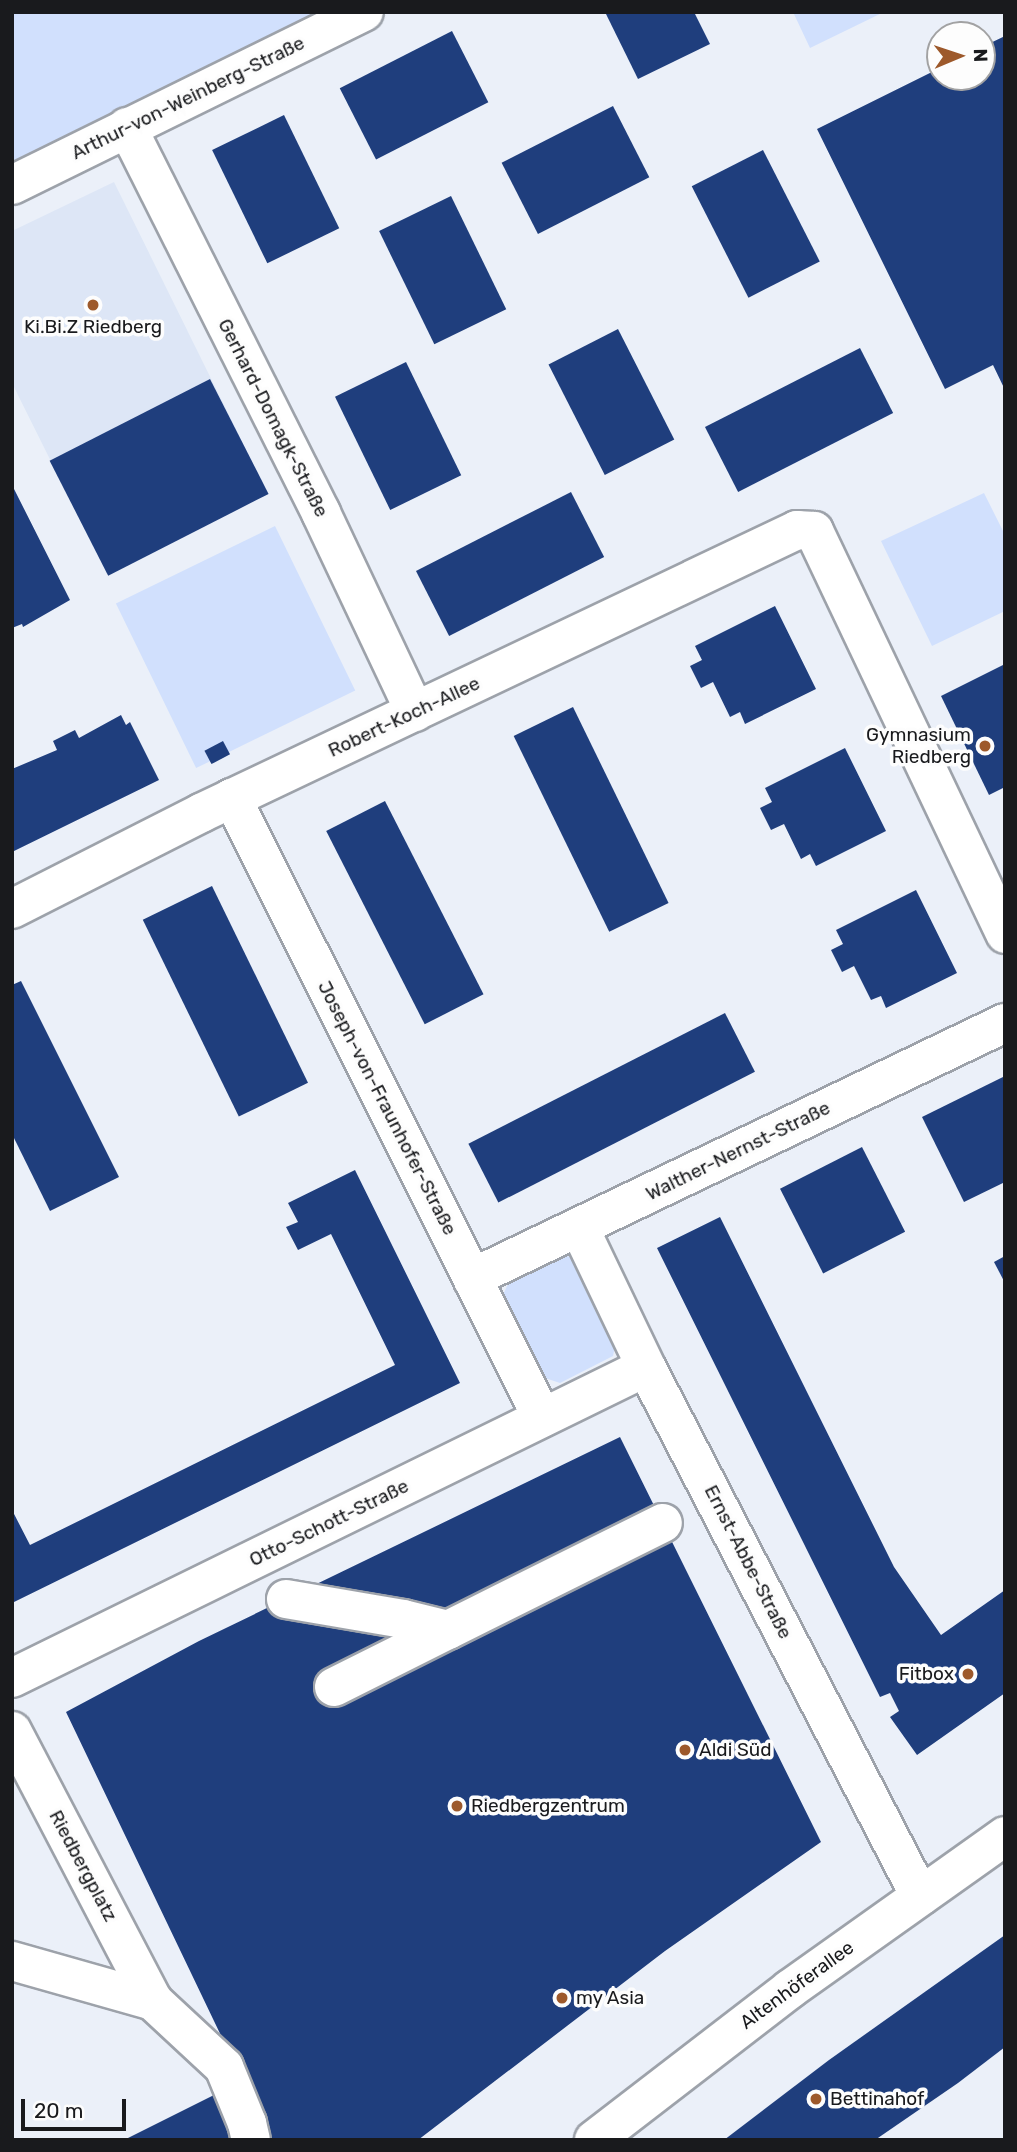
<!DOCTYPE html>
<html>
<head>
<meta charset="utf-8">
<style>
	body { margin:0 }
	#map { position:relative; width:1017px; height:2152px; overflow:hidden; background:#ebf0f9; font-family:Rubik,sans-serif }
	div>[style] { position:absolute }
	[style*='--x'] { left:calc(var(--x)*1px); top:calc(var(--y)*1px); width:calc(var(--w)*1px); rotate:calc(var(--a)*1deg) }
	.built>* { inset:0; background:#dde6f6 }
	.green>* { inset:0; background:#d1e0fd; transform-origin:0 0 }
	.building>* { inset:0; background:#1f3e7d; transform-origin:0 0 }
	.roads { filter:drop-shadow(2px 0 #9da2aa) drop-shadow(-2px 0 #9da2aa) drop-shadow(0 2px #9da2aa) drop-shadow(0 -2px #9da2aa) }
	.minor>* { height:38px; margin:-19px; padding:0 19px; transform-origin:19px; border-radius:19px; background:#fff }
	.dots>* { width:19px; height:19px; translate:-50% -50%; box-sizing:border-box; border:4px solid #fdfdfd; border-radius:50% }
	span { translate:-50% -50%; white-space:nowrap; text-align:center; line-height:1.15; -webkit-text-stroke:7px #fdfdfd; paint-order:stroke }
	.street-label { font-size:19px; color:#191a1d }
	.poi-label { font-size:19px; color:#191a1d }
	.right { translate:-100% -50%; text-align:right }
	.left { translate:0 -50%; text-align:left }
	.frame { position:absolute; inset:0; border:14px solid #191a1d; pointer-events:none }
	.north { position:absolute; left:926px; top:21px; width:70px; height:70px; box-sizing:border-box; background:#fdfdfd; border:2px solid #a2a2a3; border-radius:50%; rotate:88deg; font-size:19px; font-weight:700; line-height:28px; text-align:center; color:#191a1d }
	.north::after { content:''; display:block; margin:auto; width:24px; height:32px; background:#9d592b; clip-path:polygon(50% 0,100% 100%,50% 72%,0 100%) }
	.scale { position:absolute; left:21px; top:2099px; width:105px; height:32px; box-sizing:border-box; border:4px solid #191a1d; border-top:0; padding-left:9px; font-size:21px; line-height:24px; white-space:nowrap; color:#191a1d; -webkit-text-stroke:5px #fdfdfd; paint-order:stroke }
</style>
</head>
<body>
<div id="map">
	<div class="built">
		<div style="clip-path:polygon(114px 182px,268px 494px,107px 574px,12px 383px,12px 231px)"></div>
	</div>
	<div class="green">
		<div style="clip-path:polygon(18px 12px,343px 12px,12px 172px,12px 15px)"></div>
		<div style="clip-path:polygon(793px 12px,884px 12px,810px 48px)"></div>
		<div style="clip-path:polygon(984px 493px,1005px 535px,1005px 611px,932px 646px,881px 541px)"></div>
		<div style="left:275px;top:526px;width:183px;height:177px;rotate:64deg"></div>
		<div style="clip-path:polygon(563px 1254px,578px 1261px,617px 1336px,613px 1356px,560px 1383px,539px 1376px,500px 1302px,511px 1277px)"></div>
	</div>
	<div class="building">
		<div style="clip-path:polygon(605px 12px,694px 12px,710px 44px,638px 79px)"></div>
		<div style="left:452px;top:31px;width:80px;height:126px;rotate:63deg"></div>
		<div style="clip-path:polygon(1005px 36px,1005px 390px,993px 365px,945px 389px,817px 129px,940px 68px,940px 77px,982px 77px,982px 47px)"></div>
		<div style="left:613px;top:106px;width:80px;height:125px;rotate:63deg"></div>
		<div style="left:284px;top:115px;width:126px;height:80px;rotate:64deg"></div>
		<div style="left:763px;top:150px;width:125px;height:80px;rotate:63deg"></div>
		<div style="left:451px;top:196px;width:126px;height:80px;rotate:64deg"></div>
		<div style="left:618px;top:329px;width:124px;height:78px;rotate:63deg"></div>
		<div style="left:860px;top:348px;width:73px;height:174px;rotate:63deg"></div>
		<div style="left:406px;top:362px;width:126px;height:79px;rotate:64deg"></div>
		<div style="left:210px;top:379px;width:129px;height:180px;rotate:63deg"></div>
		<div style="clip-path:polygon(12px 485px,70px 600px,23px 627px,22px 624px,12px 628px)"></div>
		<div style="left:571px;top:492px;width:73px;height:174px;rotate:63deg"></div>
		<div style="clip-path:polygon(775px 606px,816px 689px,745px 724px,740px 712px,730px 717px,713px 682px,701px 688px,690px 666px,702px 660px,695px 646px)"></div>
		<div style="clip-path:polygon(1005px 664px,1005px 787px,989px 795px,941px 696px)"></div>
		<div style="left:573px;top:707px;width:218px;height:66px;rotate:64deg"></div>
		<div style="clip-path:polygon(121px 715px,126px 725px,130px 722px,159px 780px,12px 852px,12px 769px,57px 750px,53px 741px,75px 730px,79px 738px)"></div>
		<div style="left:223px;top:741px;width:15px;height:21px;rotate:62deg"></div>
		<div style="clip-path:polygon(845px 748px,886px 831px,816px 866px,810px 854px,801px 859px,784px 824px,771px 830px,760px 808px,772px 802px,765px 788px)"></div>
		<div style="left:385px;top:801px;width:217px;height:66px;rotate:63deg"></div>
		<div style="left:212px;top:886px;width:219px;height:77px;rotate:64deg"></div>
		<div style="clip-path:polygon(916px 890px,957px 973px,886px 1008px,881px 996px,871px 1000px,854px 966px,842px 972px,831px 950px,843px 944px,836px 930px)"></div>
		<div style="clip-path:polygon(21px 981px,119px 1177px,50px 1211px,12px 1134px,12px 985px)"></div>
		<div style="left:725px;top:1013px;width:66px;height:288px;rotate:63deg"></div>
		<div style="clip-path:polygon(1005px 1076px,1005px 1182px,964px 1202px,922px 1117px)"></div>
		<div style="left:862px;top:1147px;width:95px;height:92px;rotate:63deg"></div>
		<div style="clip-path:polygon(355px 1170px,460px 1383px,12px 1603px,12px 1510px,30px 1545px,395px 1365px,331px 1234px,298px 1250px,286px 1227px,298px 1222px,288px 1203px)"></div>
		<div style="clip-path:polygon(720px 1217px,894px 1567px,941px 1635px,1005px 1590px,1005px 1693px,917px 1755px,890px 1717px,899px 1711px,890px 1693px,880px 1697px,657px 1248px)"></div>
		<div style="clip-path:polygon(1005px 1256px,1005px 1283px,994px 1262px)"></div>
		<div style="clip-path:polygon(620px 1437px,821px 1842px,665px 1951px,418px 2140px,271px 2140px,66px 1712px,199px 1641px)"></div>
		<div style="clip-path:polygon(1005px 1935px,1005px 2047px,958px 2083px,875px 2140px,724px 2140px,829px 2060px)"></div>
		<div style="clip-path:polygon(228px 2088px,233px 2140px,124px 2140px)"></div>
	</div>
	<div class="roads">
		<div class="minor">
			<div style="--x:127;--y:127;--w:432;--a:63.3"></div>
			<div style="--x:321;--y:513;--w:220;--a:64.7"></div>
			<div style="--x:12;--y:185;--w:392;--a:-26.2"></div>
			<div style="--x:232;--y:798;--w:693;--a:63.43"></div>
			<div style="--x:12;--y:909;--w:212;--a:-26.9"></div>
			<div style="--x:201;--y:813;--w:660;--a:-25.4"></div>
			<div style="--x:797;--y:530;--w:17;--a:3"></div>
			<div style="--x:814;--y:531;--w:446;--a:64.6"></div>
			<div style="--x:579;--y:1227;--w:155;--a:64.4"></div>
			<div style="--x:646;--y:1367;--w:596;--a:62.62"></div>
			<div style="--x:472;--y:1278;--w:591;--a:-25.57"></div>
			<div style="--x:286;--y:1599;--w:119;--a:9.7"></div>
			<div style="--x:403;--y:1619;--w:46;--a:13.7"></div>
			<div style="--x:448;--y:1630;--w:240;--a:-26.5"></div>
			<div style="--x:12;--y:1678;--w:706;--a:-26.13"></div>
			<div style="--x:334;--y:1687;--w:127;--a:-26.6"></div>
			<div style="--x:12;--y:1731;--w:305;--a:62.4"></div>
			<div style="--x:153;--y:2001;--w:97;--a:42.9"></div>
			<div style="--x:224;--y:2067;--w:61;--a:67.7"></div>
			<div style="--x:247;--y:2123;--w:17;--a:77"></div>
			<div style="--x:12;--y:1961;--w:147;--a:15.8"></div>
			<div style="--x:594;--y:2140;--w:247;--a:-37.6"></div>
			<div style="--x:790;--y:1989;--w:264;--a:-35.4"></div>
		</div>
	</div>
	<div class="dots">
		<div style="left:93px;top:305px;background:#9d592b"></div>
		<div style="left:985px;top:746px;background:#9d592b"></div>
		<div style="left:968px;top:1674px;background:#9d592b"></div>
		<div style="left:685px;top:1750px;background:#9d592b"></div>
		<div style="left:457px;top:1806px;background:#9d592b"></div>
		<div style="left:562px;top:1998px;background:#9d592b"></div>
		<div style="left:816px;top:2099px;background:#9d592b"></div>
	</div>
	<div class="street-label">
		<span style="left:188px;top:98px;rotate:-26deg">Arthur-von-Weinberg-Straße</span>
		<span style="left:273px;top:418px;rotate:63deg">Gerhard-Domagk-Straße</span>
		<span style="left:404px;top:717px;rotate:-25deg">Robert-Koch-Allee</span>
		<span style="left:387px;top:1108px;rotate:63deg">Joseph-von-Fraunhofer-Straße</span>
		<span style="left:738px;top:1151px;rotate:-26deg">Walther-Nernst-Straße</span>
		<span style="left:329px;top:1523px;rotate:-26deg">Otto-Schott-Straße</span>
		<span style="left:748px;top:1562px;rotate:63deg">Ernst-Abbe-Straße</span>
		<span style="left:83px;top:1866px;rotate:62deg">Riedbergplatz</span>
		<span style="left:797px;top:1985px;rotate:-36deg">Altenhöferallee</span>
	</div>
	<div class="poi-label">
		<span style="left:93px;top:327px">Ki.Bi.Z Riedberg</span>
		<span class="right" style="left:971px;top:746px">Gymnasium<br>Riedberg</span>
		<span class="right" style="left:954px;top:1674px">Fitbox</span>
		<span class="left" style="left:699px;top:1750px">Aldi Süd</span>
		<span class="left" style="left:471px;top:1806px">Riedbergzentrum</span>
		<span class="left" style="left:576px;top:1998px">my Asia</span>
		<span class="left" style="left:830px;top:2099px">Bettinahof</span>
	</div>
	<div class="frame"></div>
	<div class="north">N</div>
	<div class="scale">20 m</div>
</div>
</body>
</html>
